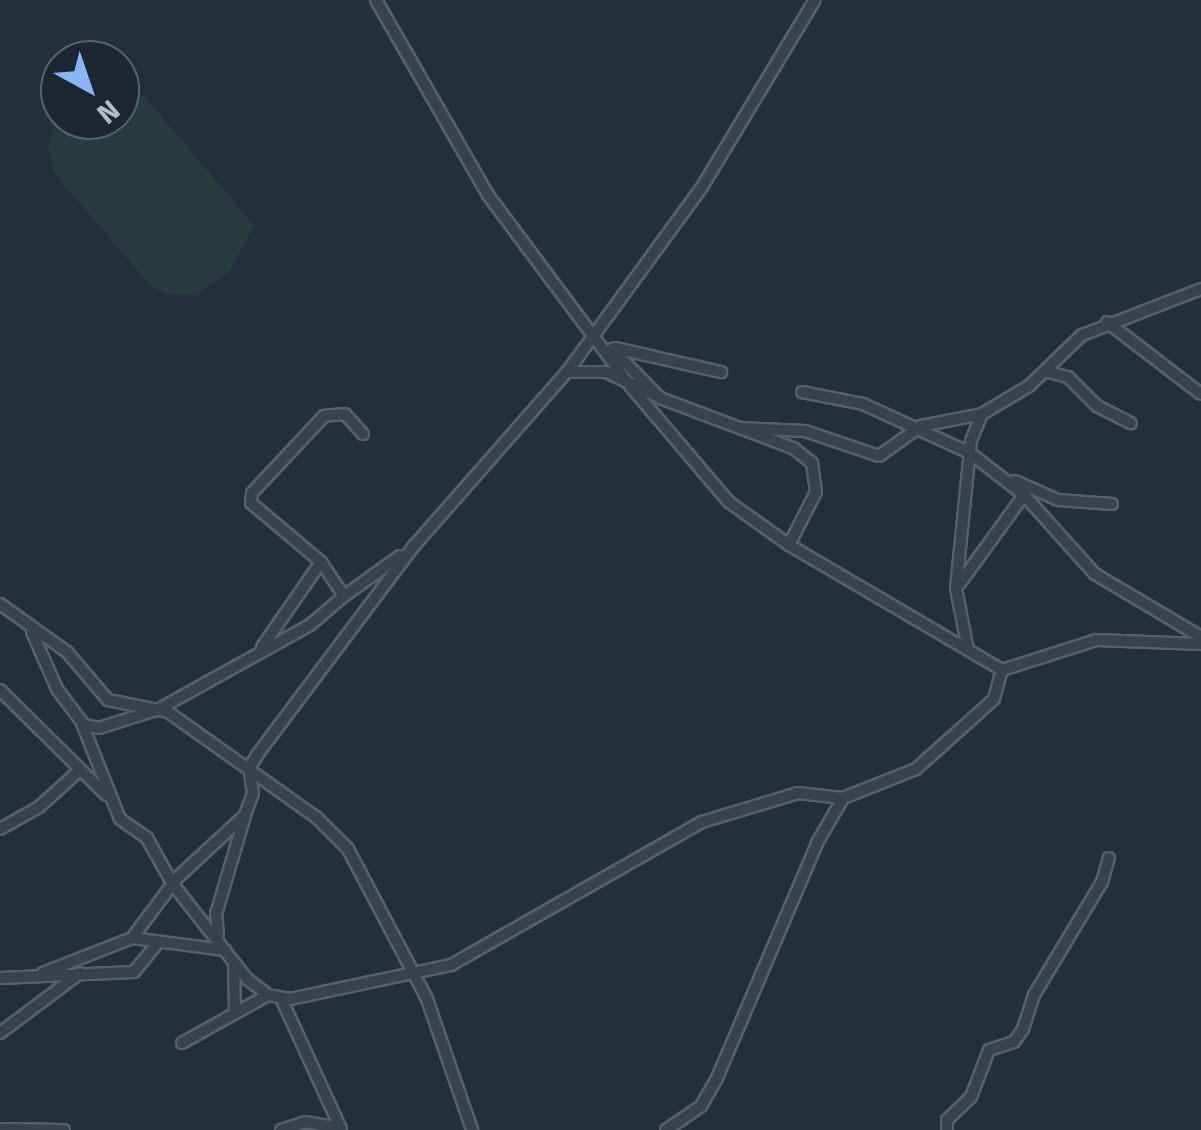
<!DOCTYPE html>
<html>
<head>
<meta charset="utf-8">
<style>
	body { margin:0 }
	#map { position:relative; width:1201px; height:1130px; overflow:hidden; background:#242f3e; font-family:"Fira Sans",sans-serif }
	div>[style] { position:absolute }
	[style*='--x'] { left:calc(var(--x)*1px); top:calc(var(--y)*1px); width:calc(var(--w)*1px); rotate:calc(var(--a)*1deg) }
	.green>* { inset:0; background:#263c3f }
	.roads { filter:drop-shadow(2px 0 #565f6c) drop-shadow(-2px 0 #565f6c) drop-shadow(0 2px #565f6c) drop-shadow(0 -2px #565f6c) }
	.minor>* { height:10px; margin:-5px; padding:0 5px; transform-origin:5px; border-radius:5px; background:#38414e }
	span { translate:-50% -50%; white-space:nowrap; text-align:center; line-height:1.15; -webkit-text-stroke:9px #1d2633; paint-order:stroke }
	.north { position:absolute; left:40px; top:40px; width:100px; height:100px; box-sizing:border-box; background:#1d2633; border:2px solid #59626f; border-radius:50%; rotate:140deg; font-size:28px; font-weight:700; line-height:40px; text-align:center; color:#b4bcc9 }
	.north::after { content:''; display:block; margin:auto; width:35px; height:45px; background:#8ab4f8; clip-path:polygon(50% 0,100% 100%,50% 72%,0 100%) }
</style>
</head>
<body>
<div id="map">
	<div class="green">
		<div style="clip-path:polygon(120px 92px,144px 96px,254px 225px,230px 271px,196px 295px,166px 294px,150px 285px,54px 173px,48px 146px,56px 119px,120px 120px)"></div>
	</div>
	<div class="roads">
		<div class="minor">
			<div style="--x:376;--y:0;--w:225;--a:60.1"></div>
			<div style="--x:488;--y:195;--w:239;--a:53.3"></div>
			<div style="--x:631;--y:387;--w:151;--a:49.6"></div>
			<div style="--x:729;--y:502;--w:74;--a:35.6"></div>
			<div style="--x:789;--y:545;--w:247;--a:30.4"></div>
			<div style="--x:1002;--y:670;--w:99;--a:-17.7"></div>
			<div style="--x:1096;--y:640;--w:105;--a:2.2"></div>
			<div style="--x:1107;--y:322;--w:118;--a:37.5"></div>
			<div style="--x:615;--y:348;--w:109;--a:12.8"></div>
			<div style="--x:612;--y:349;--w:69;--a:45.6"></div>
			<div style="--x:660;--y:398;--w:142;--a:20.6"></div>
			<div style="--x:793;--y:448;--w:24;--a:38"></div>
			<div style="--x:812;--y:463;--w:29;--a:82"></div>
			<div style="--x:816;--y:492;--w:59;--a:117"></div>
			<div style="--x:1045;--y:371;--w:24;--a:15"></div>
			<div style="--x:1068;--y:377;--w:41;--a:45"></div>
			<div style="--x:1097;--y:406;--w:38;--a:27"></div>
			<div style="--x:567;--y:372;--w:39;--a:0"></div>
			<div style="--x:606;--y:372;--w:59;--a:25.3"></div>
			<div style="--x:802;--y:392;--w:62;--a:11.1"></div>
			<div style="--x:863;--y:404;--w:118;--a:24.6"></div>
			<div style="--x:970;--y:453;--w:68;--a:37.9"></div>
			<div style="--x:1024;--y:495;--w:106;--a:48.1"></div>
			<div style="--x:1095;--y:574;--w:123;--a:30.7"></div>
			<div style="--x:739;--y:428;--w:66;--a:2.6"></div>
			<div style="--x:805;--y:431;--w:78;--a:18.7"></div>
			<div style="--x:879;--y:456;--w:52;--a:-35.5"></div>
			<div style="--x:921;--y:426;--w:62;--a:-11.1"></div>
			<div style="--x:982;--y:414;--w:55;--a:-30.8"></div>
			<div style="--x:1029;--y:386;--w:74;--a:-43.9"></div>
			<div style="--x:1082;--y:335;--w:128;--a:-21.1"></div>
			<div style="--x:363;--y:434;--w:27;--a:-132"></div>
			<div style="--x:345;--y:414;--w:21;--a:175"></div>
			<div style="--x:324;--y:416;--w:105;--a:133.1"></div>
			<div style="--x:252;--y:493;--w:10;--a:96"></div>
			<div style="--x:251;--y:503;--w:92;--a:40.1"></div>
			<div style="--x:321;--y:562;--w:41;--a:55.9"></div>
			<div style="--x:344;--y:596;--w:69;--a:-35.5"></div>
			<div style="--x:1015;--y:481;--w:47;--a:23.8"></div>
			<div style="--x:1058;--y:500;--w:54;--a:4.2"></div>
			<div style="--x:960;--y:583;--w:109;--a:-54"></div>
			<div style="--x:0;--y:604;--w:82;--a:35.6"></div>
			<div style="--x:67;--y:652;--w:63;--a:49.5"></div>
			<div style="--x:108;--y:700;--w:61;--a:11.3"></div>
			<div style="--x:168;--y:712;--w:183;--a:35.4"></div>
			<div style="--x:317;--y:818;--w:44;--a:45"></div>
			<div style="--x:348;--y:849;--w:170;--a:62.2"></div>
			<div style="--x:427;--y:999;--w:139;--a:71"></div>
			<div style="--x:32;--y:632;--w:62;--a:66.3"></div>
			<div style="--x:57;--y:689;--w:45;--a:53.1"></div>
			<div style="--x:84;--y:725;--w:15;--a:11"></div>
			<div style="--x:99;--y:728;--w:63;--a:-17.6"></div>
			<div style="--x:159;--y:709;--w:173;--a:-29.1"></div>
			<div style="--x:310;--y:625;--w:45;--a:-40.5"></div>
			<div style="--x:262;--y:647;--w:103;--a:-55.2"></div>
			<div style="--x:968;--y:650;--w:63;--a:-101"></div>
			<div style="--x:956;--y:588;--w:148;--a:-84.2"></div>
			<div style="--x:971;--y:441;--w:29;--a:-68"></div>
			<div style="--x:0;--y:690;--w:149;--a:44.7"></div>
			<div style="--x:81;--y:721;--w:105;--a:68.3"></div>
			<div style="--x:120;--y:819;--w:33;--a:35"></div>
			<div style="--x:147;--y:838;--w:51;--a:60.9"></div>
			<div style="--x:172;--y:883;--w:122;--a:52"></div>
			<div style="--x:247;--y:979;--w:26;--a:37"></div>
			<div style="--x:268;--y:995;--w:22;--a:10"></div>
			<div style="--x:290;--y:999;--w:165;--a:-11.9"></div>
			<div style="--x:451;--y:965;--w:289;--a:-29.7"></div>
			<div style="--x:702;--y:822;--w:100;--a:-16.8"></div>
			<div style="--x:798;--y:793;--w:45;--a:6.3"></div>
			<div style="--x:0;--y:829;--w:45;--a:-29.4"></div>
			<div style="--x:39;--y:807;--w:55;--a:-42.1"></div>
			<div style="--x:218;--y:935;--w:21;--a:-95"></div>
			<div style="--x:216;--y:914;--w:102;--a:-73.5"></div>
			<div style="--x:132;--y:938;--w:94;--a:7.4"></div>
			<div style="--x:234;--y:964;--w:49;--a:88.8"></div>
			<div style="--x:43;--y:973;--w:96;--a:-21.5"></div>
			<div style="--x:132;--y:938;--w:75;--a:-53.1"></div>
			<div style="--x:177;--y:878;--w:93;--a:-42.8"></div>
			<div style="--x:245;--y:815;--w:23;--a:-70"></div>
			<div style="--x:253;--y:793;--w:25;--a:-99"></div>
			<div style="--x:249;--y:768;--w:15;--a:-58"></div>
			<div style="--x:257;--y:755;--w:260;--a:-53.1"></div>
			<div style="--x:413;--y:547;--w:233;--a:-48.7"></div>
			<div style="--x:567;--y:372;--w:229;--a:-53.9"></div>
			<div style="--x:702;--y:187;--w:218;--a:-58.9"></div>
			<div style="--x:0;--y:978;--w:134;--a:-2.6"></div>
			<div style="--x:134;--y:972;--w:36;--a:-51"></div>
			<div style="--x:281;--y:998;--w:144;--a:65.4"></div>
			<div style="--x:0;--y:1033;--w:100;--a:-36.9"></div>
			<div style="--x:182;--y:1043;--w:98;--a:-29.2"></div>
			<div style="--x:0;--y:1129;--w:64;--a:0.9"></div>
			<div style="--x:281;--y:1130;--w:25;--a:-18"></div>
			<div style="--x:305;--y:1122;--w:36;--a:10"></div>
			<div style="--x:666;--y:1130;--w:42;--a:-34.4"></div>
			<div style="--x:701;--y:1106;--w:32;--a:-60"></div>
			<div style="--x:717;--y:1078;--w:255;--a:-66.9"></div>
			<div style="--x:817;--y:843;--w:52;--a:-60"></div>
			<div style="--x:843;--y:798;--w:79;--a:-21.7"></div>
			<div style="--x:916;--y:769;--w:105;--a:-41.9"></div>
			<div style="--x:994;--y:699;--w:30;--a:-75"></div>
			<div style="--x:947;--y:1130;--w:10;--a:-90"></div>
			<div style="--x:947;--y:1120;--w:33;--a:-44"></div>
			<div style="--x:971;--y:1097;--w:50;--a:-69"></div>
			<div style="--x:989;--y:1050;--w:26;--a:-18"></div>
			<div style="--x:1014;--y:1042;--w:16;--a:-55"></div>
			<div style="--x:1023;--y:1029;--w:36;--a:-72"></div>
			<div style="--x:1034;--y:995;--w:132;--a:-59"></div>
			<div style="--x:1102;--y:882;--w:25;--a:-74"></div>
		</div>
	</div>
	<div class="north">N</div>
</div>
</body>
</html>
